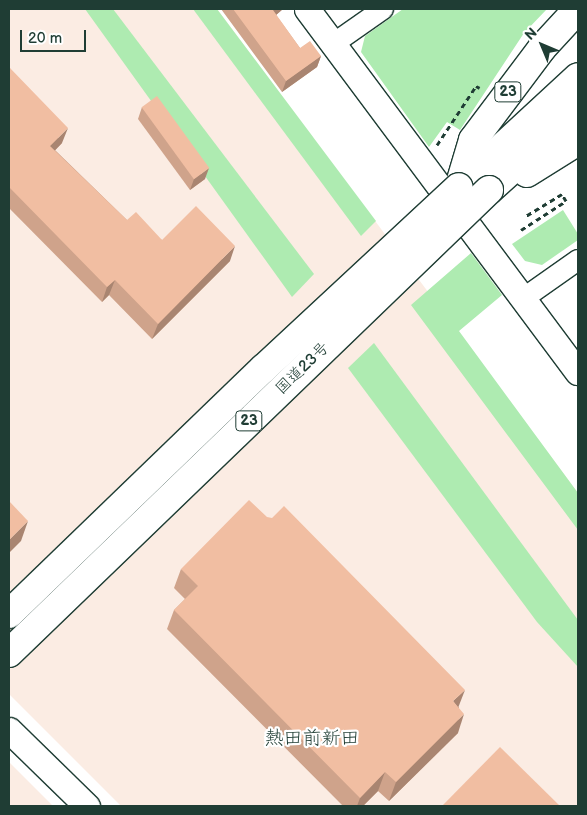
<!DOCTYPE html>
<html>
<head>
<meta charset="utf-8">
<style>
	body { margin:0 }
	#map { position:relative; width:587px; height:815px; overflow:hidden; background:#fff; font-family:"Balsamiq Sans","Klee One",sans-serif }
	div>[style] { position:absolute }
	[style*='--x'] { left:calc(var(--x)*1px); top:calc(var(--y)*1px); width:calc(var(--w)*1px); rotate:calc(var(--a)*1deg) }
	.built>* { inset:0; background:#fbece3 }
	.green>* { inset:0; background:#aeebb1 }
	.path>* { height:3px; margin-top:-1.5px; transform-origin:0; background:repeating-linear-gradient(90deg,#1f3d34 0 5px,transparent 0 9px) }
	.roads { filter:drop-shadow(1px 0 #1f3d34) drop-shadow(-1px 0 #1f3d34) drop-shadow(0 1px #1f3d34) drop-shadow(0 -1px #1f3d34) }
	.minor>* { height:20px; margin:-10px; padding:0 10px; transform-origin:10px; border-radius:10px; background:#fff }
	.tertiary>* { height:25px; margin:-12.5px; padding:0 12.5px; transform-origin:12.5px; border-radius:12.5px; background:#fff }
	.trunk>* { height:28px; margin:-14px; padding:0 14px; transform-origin:14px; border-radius:14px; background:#fff }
	.bridges { filter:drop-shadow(1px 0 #1f3d34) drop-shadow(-1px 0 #1f3d34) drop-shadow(0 1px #1f3d34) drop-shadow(0 -1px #1f3d34) }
	.trunk-bridge>* { height:28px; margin:-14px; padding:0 14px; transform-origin:14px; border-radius:14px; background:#fff }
	.wall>* { inset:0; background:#cfa38b }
	.shaded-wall>* { inset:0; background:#a98571 }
	.building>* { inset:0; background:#f1bea2; transform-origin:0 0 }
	span { translate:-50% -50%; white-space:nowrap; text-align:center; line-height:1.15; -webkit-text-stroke:4.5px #fff; paint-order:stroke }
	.shield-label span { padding:1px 4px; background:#fff; border:1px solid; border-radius:4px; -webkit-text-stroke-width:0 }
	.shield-label { font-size:15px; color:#1f3d34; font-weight:700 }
	.street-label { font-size:16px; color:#1f3d34 }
	.quarter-label { font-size:19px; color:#1f3d34 }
	.frame { position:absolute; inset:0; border:10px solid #1f3d34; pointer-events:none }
	.north { position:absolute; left:517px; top:20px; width:50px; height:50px; -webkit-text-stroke:4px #fff; paint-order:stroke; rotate:315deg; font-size:14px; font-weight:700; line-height:20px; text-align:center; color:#1f3d34 }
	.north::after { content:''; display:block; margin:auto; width:18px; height:22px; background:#1f3d34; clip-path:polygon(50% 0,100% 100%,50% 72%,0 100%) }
	.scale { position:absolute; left:20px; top:30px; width:66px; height:22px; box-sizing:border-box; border:2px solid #1f3d34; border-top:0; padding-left:6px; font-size:15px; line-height:18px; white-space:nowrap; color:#1f3d34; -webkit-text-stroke:4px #fff; paint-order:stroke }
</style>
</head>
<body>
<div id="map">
	<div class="built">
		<div style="clip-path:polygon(9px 9px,217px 9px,578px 493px,578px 806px,121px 806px,9px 694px)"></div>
		<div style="clip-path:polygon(9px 762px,53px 806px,9px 806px)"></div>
	</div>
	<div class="green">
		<div style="clip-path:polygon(85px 9px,113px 9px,314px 274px,292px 297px)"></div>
		<div style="clip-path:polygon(193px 9px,217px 9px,376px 221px,361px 236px)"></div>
		<div style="clip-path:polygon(403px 9px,547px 9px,524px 33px,460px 130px,447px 122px,429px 147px,361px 52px,365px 36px)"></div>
		<div style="clip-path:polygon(563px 210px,578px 234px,578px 240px,542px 265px,525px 261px,512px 244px)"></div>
		<div style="clip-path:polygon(471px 253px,502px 295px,459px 331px,578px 493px,578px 530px,411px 305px)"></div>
		<div style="clip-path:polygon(374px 343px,578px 620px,578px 667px,537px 622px,348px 368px)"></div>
	</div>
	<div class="path">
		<div style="--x:437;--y:145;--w:71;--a:-56.5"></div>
		<div style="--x:476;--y:86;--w:4;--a:27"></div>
		<div style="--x:521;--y:230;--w:54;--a:-32.8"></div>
		<div style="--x:566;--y:201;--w:8;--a:-120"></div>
		<div style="--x:562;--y:194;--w:42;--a:148.6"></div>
	</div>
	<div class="roads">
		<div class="minor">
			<div style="--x:333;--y:44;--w:61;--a:-35"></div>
			<div style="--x:524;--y:298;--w:66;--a:-35.1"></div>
		</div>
		<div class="tertiary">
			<div style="--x:307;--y:9;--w:453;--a:53.3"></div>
			<div style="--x:9;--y:730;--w:109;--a:44.3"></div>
		</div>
		<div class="trunk">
			<div style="--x:527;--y:173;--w:60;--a:-32.1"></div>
			<div style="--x:459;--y:187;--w:49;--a:-73.4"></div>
			<div style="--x:473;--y:140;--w:115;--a:-53.1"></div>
			<div style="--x:542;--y:48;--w:53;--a:-47.3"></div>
			<div style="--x:459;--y:187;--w:162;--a:-42.7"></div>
			<div style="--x:489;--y:190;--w:120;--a:-42"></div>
		</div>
	</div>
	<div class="bridges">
		<div class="trunk-bridge">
			<div style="--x:9;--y:614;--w:353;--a:-44"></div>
			<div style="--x:263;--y:369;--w:267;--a:-42.9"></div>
			<div style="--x:9;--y:653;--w:667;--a:-43.97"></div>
		</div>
	</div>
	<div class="wall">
		<div style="clip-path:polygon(221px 9px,283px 9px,276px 15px,300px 48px,321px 56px,317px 67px,282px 92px)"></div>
		<div style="clip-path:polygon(9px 67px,62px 143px,55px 150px,127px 220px,162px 240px,230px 261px,152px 339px,109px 295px,102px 302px,9px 208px)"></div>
		<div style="clip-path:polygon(142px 107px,205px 179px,190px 190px,138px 119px)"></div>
		<div style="clip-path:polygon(181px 569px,459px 707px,458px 733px,389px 801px,378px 791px,363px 806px,343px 806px,167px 629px,174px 610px,185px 599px,174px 588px)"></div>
	</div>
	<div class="shaded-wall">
		<div style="clip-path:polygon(275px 9px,283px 9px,269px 21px,273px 10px)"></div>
		<div style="clip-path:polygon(321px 56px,317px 67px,282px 92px,286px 81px)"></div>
		<div style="clip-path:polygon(68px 128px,62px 143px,45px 161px,50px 146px)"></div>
		<div style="clip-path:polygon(209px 168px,205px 179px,190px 190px,194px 179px)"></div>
		<div style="clip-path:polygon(235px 246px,230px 261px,152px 339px,158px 324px)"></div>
		<div style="clip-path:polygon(115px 280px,109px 295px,102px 302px,107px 287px)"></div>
		<div style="clip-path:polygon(28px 521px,21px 541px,9px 553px,9px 540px)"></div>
		<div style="clip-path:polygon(465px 690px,458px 708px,453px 701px)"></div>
		<div style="clip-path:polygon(464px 714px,458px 733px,389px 801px,396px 782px)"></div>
		<div style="clip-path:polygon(385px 772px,378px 791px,363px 806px,357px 806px,360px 798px)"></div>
	</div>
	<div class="building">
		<div style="clip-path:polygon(233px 9px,275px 9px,273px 10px,300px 48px,310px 41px,321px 56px,286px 81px)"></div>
		<div style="clip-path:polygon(9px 67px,68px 128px,50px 146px,127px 220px,136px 212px,162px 240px,196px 206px,235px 246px,158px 324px,115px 280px,107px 287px,9px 187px)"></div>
		<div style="left:157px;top:96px;width:89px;height:19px;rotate:54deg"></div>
		<div style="clip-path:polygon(249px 500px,267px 517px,272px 518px,284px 506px,465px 690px,453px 701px,464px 714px,396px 782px,385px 772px,360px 798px,174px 610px,198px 586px,181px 569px)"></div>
		<div style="clip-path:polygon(9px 501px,28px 521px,9px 540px)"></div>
		<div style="clip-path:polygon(500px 747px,560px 806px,442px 806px)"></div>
	</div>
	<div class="shield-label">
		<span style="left:508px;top:92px">23</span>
		<span style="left:249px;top:421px">23</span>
	</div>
	<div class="street-label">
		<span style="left:303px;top:369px;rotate:-44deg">国道23号</span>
	</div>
	<div class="quarter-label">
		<span style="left:312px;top:739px">熱田前新田</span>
	</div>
	<div class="frame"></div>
	<div class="north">N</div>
	<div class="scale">20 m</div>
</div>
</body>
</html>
